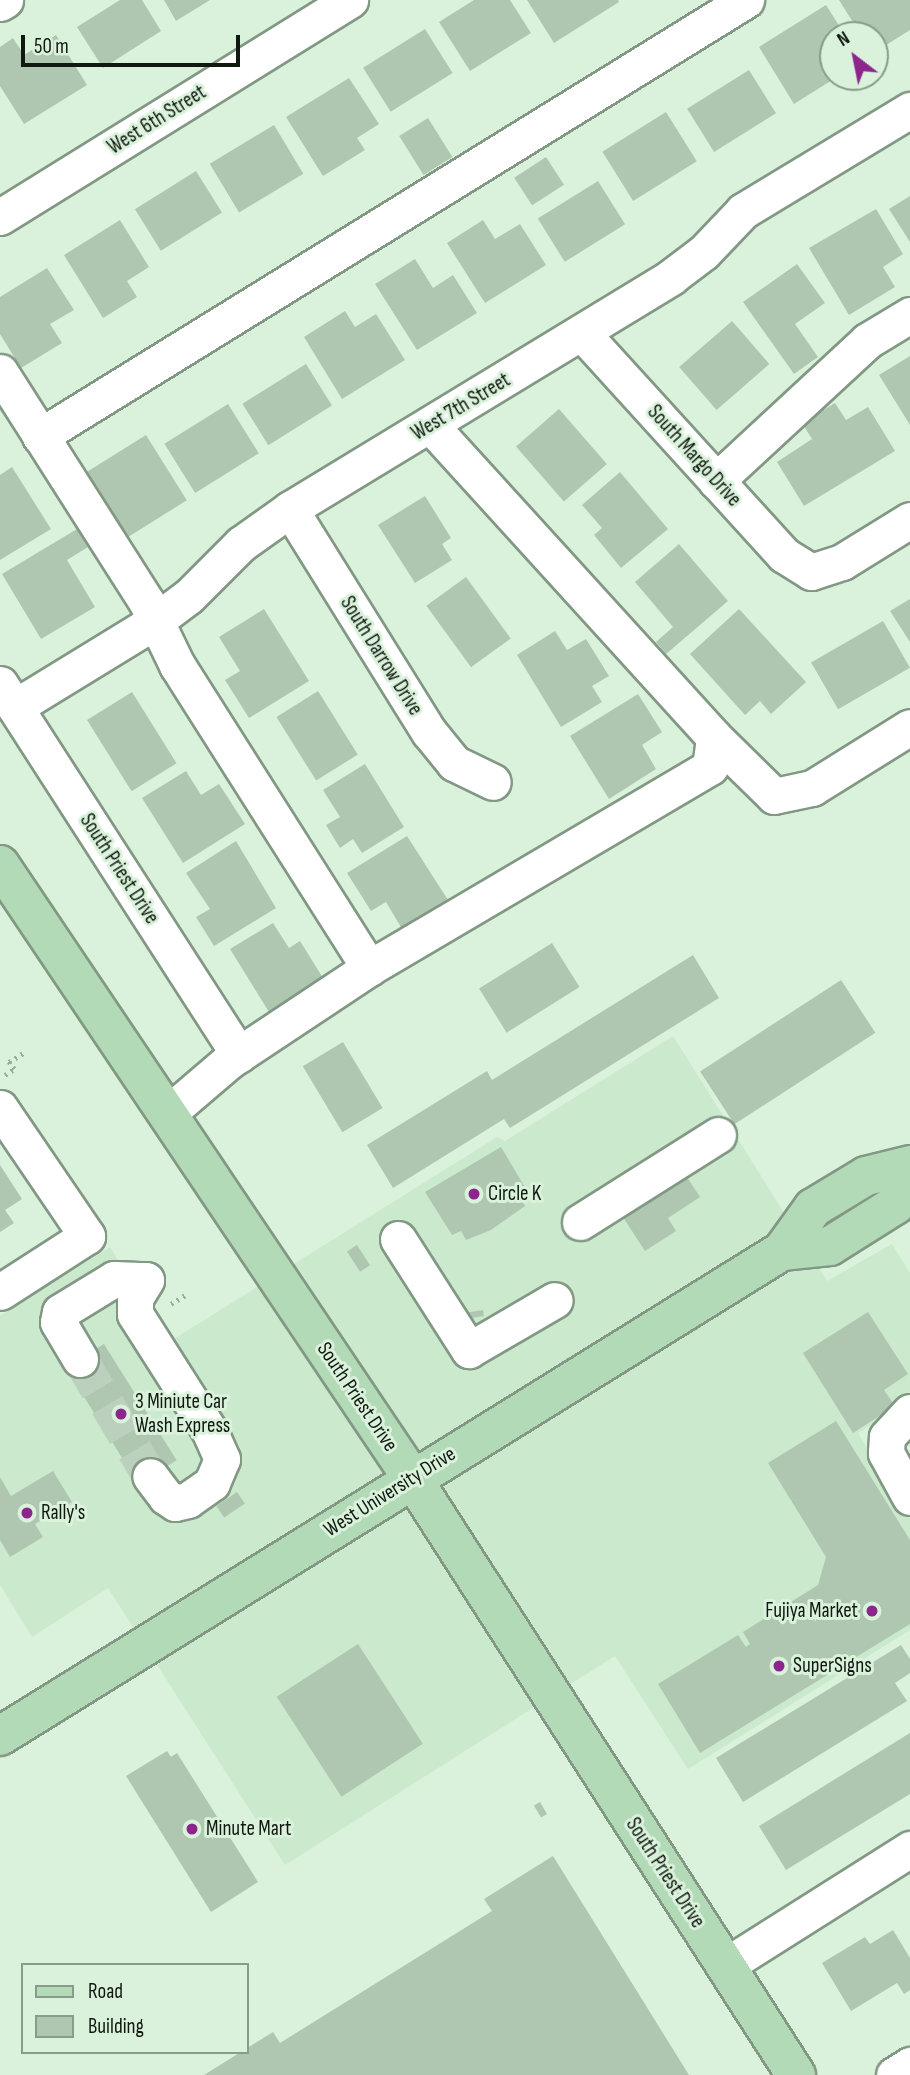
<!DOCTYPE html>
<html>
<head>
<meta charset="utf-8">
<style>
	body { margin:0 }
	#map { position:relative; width:910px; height:2075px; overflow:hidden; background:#daf2dc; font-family:"Sofia Sans Condensed",sans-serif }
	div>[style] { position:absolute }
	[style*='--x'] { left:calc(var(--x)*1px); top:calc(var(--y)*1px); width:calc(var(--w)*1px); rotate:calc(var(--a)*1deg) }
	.built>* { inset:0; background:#cae9cd }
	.building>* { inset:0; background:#afc7b1; transform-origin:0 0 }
	.minor-tunnel>* { height:35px; margin-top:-17.5px; transform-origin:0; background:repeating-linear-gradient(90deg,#bcd1bd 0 35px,transparent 0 53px) }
	.path>* { height:4.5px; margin-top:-2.25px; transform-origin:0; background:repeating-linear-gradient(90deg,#9aad9c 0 2px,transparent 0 7px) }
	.roads { filter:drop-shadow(2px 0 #829884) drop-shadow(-2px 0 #829884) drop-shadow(0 2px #829884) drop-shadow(0 -2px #829884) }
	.minor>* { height:35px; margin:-17.5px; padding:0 17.5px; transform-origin:17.5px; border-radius:17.5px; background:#fff }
	.major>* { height:38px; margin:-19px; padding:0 19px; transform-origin:19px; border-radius:19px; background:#b2dab7 }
	.dots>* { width:19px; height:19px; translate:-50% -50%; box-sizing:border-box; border:4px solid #daf2dc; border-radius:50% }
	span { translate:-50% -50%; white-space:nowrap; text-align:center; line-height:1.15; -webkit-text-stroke:6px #daf2dc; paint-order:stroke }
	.street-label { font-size:21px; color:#101810 }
	.poi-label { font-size:21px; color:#101810 }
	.left { translate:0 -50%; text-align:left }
	.right { translate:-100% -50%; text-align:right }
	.legend { position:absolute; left:21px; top:1963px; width:228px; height:91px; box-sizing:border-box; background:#daf2dc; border:2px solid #899b8a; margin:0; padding:9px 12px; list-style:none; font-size:21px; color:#101810 }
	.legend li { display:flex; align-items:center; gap:14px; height:35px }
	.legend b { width:35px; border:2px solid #899b8a }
	.north { position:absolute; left:819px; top:21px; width:70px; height:70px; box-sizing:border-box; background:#daf2dc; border:2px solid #899b8a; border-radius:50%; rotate:328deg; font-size:19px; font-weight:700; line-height:28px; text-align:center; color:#101810 }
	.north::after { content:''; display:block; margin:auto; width:24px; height:32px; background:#8c268d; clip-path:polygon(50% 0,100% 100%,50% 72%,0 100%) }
	.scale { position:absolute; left:21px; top:35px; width:219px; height:32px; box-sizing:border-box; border:4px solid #101810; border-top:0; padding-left:9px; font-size:21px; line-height:24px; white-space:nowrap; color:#101810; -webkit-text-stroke:5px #daf2dc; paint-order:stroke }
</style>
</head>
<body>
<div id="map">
	<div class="built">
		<div style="clip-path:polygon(673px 1036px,827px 1281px,892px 1244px,910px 1273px,910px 1400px,858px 1433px,910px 1518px,910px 1630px,688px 1769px,615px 1656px,285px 1865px,108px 1588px,32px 1637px,0 1585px,0 1316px,110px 1247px,169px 1342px,497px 1137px,505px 1141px)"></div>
	</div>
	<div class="building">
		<div style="clip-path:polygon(120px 0,142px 0,161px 31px,103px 68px,77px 27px)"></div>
		<div style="clip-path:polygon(164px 0,210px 0,176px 21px)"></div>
		<div style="clip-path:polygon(474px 0,510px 0,531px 33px,470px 71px,439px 22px)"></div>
		<div style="clip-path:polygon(527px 0,618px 0,619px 2px,554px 43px)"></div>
		<div style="clip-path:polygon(839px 0,910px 0,910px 30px,875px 52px,875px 35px,861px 35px)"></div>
		<div style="clip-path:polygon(826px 5px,845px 35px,833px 35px,833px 77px,837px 77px,794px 104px,759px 47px)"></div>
		<div style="left:425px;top:29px;width:52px;height:73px;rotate:58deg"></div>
		<div style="clip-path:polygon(56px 35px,87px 85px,24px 124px,0 86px,0 47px,13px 38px,24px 55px)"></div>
		<div style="left:749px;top:70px;width:51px;height:73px;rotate:58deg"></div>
		<div style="clip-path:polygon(349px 78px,379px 124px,357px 138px,365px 150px,323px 176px,286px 117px)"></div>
		<div style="left:666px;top:112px;width:58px;height:75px;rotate:58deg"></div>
		<div style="left:428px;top:118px;width:46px;height:34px;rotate:58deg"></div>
		<div style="left:274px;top:125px;width:57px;height:75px;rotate:59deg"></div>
		<div style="left:546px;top:157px;width:33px;height:38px;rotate:57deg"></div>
		<div style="left:196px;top:171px;width:49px;height:72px;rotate:58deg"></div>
		<div style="left:598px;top:181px;width:51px;height:71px;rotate:58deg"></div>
		<div style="clip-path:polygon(910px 196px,910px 242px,889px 209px)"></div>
		<div style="clip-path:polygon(876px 209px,903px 254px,883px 267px,895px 287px,849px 315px,809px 248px)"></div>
		<div style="clip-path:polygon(120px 220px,149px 267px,127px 281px,137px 297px,103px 318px,64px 255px)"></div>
		<div style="clip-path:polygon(483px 220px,495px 239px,520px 224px,546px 265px,485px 303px,447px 243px)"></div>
		<div style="clip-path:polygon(415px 259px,433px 288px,453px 275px,477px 313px,417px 350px,375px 284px)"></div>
		<div style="clip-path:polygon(797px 264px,825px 303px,795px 324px,818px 357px,794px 374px,743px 302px)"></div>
		<div style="clip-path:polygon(47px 268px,74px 310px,50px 324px,62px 343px,21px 368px,0 334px,0 297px)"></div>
		<div style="clip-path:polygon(345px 311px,355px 327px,376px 314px,405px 360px,342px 399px,304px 337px)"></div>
		<div style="left:732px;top:321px;width:57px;height:70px;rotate:49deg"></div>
		<div style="clip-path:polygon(910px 356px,910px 425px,879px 375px)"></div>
		<div style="left:306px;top:364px;width:49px;height:75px;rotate:58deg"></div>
		<div style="clip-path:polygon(835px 403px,846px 420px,868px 407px,895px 451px,804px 506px,777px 462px,812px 439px,802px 423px)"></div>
		<div style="left:228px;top:404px;width:58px;height:75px;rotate:58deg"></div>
		<div style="left:559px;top:409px;width:73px;height:57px;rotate:49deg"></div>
		<div style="left:146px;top:435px;width:77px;height:75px;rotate:58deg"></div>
		<div style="clip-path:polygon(12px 467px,51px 529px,0 560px,0 475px)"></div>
		<div style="clip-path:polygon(620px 472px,668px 529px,621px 568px,594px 535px,602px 528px,582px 505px)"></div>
		<div style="clip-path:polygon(425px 496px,451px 538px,442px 544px,452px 560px,415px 583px,378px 525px)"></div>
		<div style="clip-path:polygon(77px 529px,88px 547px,67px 560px,95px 607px,41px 639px,2px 574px)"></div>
		<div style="clip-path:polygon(679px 544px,728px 601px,666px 654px,656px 642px,673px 627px,635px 582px)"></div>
		<div style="left:466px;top:577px;width:76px;height:49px;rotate:54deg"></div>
		<div style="clip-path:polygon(910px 599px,910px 642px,890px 611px)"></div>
		<div style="clip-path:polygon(264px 609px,309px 681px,249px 718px,225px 680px,240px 671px,219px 637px)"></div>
		<div style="clip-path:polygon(739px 609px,806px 682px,771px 714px,760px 701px,745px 715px,690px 654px)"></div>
		<div style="left:883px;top:621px;width:54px;height:83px;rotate:60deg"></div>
		<div style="clip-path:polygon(555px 631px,567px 650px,586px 639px,609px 676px,592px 686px,602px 702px,561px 727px,517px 655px)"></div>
		<div style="left:318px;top:691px;width:75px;height:49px;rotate:58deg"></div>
		<div style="left:132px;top:692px;width:84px;height:53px;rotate:58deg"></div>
		<div style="clip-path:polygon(638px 694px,662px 732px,642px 745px,656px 769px,609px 799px,570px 736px)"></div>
		<div style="clip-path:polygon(365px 764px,404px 827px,362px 853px,353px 839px,340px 848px,326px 825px,340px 817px,323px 790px)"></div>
		<div style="clip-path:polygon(186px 771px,201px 795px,219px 784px,245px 824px,183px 863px,142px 798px)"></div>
		<div style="clip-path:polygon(407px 836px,448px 900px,402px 929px,386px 902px,371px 911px,347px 873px)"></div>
		<div style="clip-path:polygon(236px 841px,276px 908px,214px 946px,196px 917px,210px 909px,186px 873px)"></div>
		<div style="clip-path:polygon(273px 923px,289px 948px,300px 941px,323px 978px,269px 1012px,230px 949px)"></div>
		<div style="left:552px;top:943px;width:52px;height:86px;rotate:58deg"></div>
		<div style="clip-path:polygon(693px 955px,719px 998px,510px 1128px,504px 1119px,393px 1188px,367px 1145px,487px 1071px,492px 1080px)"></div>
		<div style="left:841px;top:980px;width:63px;height:168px;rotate:57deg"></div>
		<div style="left:343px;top:1042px;width:77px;height:47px;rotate:59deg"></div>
		<div style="clip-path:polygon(501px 1147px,526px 1189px,519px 1196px,525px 1206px,491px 1230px,466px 1240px,461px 1231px,452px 1235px,425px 1192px)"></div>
		<div style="clip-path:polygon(0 1165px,22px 1199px,5px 1210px,14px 1223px,0 1232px)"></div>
		<div style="clip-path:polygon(683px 1171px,700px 1197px,668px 1218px,676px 1231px,645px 1251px,619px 1211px)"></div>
		<div style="left:357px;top:1245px;width:24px;height:12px;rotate:57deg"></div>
		<div style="left:483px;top:1310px;width:6px;height:15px;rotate:81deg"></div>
		<div style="clip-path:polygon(868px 1312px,908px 1374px,884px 1390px,895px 1406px,853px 1433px,803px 1353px)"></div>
		<div style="left:104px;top:1344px;width:137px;height:45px;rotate:58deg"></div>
		<div style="clip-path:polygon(836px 1421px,910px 1540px,910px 1624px,700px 1753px,658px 1684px,738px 1635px,746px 1647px,750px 1644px,743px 1632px,818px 1585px,826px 1557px,768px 1463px)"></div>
		<div style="clip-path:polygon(53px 1471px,72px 1502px,35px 1524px,43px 1537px,10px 1557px,0 1540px,0 1477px,11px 1496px)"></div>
		<div style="left:237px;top:1492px;width:14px;height:25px;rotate:56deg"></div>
		<div style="left:358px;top:1644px;width:119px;height:97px;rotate:57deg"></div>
		<div style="clip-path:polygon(901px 1645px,910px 1659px,910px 1673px,895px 1683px,907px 1701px,743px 1802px,716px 1758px)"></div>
		<div style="clip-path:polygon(910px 1733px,910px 1794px,786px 1870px,759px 1826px)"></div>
		<div style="clip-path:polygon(167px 1751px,171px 1757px,177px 1753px,258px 1882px,211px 1912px,126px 1776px)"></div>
		<div style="left:540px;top:1802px;width:14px;height:7px;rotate:60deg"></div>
		<div style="clip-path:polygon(553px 1856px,689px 2075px,204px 2075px,273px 2032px,280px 2043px,492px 1911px,484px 1899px)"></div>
		<div style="clip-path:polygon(893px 1930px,910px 1958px,910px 1990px,904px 1994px,897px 1983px,851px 2011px,822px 1963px,865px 1937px,870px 1944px)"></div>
	</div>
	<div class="minor-tunnel">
		<div style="--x:80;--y:1359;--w:136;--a:59.1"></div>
	</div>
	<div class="path">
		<div style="--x:5;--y:1075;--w:11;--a:-34"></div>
		<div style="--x:14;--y:1069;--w:9;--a:-126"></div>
		<div style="--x:9;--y:1062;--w:19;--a:-32"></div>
		<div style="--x:171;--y:1304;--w:19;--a:-32"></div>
	</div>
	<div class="roads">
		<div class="minor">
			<div style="--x:0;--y:3;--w:6;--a:-31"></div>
			<div style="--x:0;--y:217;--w:412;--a:-31.8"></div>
			<div style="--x:582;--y:333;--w:300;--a:47.7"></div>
			<div style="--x:784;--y:555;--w:32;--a:32"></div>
			<div style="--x:811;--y:572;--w:33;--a:-18"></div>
			<div style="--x:842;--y:562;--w:80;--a:-31.7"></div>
			<div style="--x:0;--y:372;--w:274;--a:57.5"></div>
			<div style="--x:147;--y:603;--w:69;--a:64.2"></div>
			<div style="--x:177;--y:665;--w:359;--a:57.6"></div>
			<div style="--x:431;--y:426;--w:420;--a:47.7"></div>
			<div style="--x:714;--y:737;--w:84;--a:44.5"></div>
			<div style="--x:774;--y:796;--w:39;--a:-12"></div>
			<div style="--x:812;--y:788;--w:115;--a:-31.9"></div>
			<div style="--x:40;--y:436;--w:830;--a:-31.7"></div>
			<div style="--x:716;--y:481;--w:206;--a:-42.8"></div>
			<div style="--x:867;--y:341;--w:50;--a:-31.2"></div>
			<div style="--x:290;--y:509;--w:263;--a:58.1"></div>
			<div style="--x:429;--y:732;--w:40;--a:51"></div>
			<div style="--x:454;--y:763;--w:43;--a:26"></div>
			<div style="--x:0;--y:684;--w:441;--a:57.2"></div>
			<div style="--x:15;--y:707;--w:167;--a:-31.5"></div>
			<div style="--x:157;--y:620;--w:40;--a:-37"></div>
			<div style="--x:189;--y:596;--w:74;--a:-45"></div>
			<div style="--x:241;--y:544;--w:60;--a:-35.5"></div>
			<div style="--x:290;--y:509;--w:446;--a:-31.3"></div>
			<div style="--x:671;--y:277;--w:41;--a:-37.1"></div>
			<div style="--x:704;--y:252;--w:57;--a:-46.4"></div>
			<div style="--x:743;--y:211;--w:195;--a:-31.2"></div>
			<div style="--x:0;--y:1108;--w:155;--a:55.8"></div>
			<div style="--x:87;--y:1236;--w:103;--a:147.2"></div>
			<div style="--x:167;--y:1114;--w:82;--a:-40.5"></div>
			<div style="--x:229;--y:1061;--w:168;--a:-33.6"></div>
			<div style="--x:369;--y:968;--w:396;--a:-30.5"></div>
			<div style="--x:710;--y:767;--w:30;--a:-82"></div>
			<div style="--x:580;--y:1222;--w:163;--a:-32.2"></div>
			<div style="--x:398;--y:1239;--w:132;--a:57.4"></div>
			<div style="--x:469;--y:1350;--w:99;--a:-30.2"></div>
			<div style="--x:80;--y:1359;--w:43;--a:-120.7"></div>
			<div style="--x:58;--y:1322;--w:10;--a:-79"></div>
			<div style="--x:60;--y:1312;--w:63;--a:-31.4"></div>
			<div style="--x:114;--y:1279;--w:32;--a:2"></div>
			<div style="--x:146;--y:1280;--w:21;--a:121"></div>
			<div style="--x:135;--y:1298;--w:16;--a:90"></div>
			<div style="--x:135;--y:1314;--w:138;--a:57.5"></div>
			<div style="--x:209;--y:1430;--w:32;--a:66"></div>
			<div style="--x:222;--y:1459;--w:26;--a:113"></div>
			<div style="--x:212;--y:1483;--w:29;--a:145"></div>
			<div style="--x:188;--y:1500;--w:13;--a:167"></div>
			<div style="--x:175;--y:1503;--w:11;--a:-146"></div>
			<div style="--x:166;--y:1497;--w:26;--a:-127"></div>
			<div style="--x:910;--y:1412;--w:34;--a:133"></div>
			<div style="--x:887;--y:1437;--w:16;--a:94"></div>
			<div style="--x:886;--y:1453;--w:50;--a:61.4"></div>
			<div style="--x:725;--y:1966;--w:219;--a:-32.3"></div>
			<div style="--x:894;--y:2075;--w:19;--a:-32"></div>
		</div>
		<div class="major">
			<div style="--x:0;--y:865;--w:739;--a:56.09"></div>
			<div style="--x:412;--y:1478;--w:710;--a:57.25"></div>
			<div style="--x:782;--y:1251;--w:48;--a:-5.9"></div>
			<div style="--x:830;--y:1246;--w:77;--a:-32.2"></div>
			<div style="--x:895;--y:1205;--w:26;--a:-54"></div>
			<div style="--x:0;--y:1736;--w:920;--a:-31.81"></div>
			<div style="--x:782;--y:1251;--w:53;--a:-54.2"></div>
			<div style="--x:813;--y:1208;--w:62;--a:-31.1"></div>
			<div style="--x:866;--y:1176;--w:45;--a:-14"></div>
		</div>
	</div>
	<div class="dots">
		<div style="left:474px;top:1194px;background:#8c268d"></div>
		<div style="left:121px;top:1414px;background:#8c268d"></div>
		<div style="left:27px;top:1513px;background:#8c268d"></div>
		<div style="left:872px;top:1611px;background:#8c268d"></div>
		<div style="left:779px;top:1666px;background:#8c268d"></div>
		<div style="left:192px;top:1829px;background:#8c268d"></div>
	</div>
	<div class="street-label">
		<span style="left:157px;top:120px;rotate:-32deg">West 6th Street</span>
		<span style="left:461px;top:407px;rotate:-31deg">West 7th Street</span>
		<span style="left:694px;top:456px;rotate:48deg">South Margo Drive</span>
		<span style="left:381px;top:656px;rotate:58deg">South Darrow Drive</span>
		<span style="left:119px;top:869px;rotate:57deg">South Priest Drive</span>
		<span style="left:357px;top:1397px;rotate:56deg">South Priest Drive</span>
		<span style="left:390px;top:1492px;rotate:-32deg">West University Drive</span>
		<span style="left:665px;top:1873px;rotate:57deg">South Priest Drive</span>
	</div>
	<div class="poi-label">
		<span class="left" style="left:488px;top:1194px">Circle K</span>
		<span class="left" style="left:135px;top:1414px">3 Miniute Car<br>Wash Express</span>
		<span class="left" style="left:41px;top:1513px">Rally's</span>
		<span class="right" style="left:858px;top:1611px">Fujiya Market</span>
		<span class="left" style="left:793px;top:1666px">SuperSigns</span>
		<span class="left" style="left:206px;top:1829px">Minute Mart</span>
	</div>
	<ul class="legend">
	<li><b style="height:9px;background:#b2dab7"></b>Road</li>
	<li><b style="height:19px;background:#afc7b1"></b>Building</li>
	</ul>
	<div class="north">N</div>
	<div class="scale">50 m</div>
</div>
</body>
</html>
